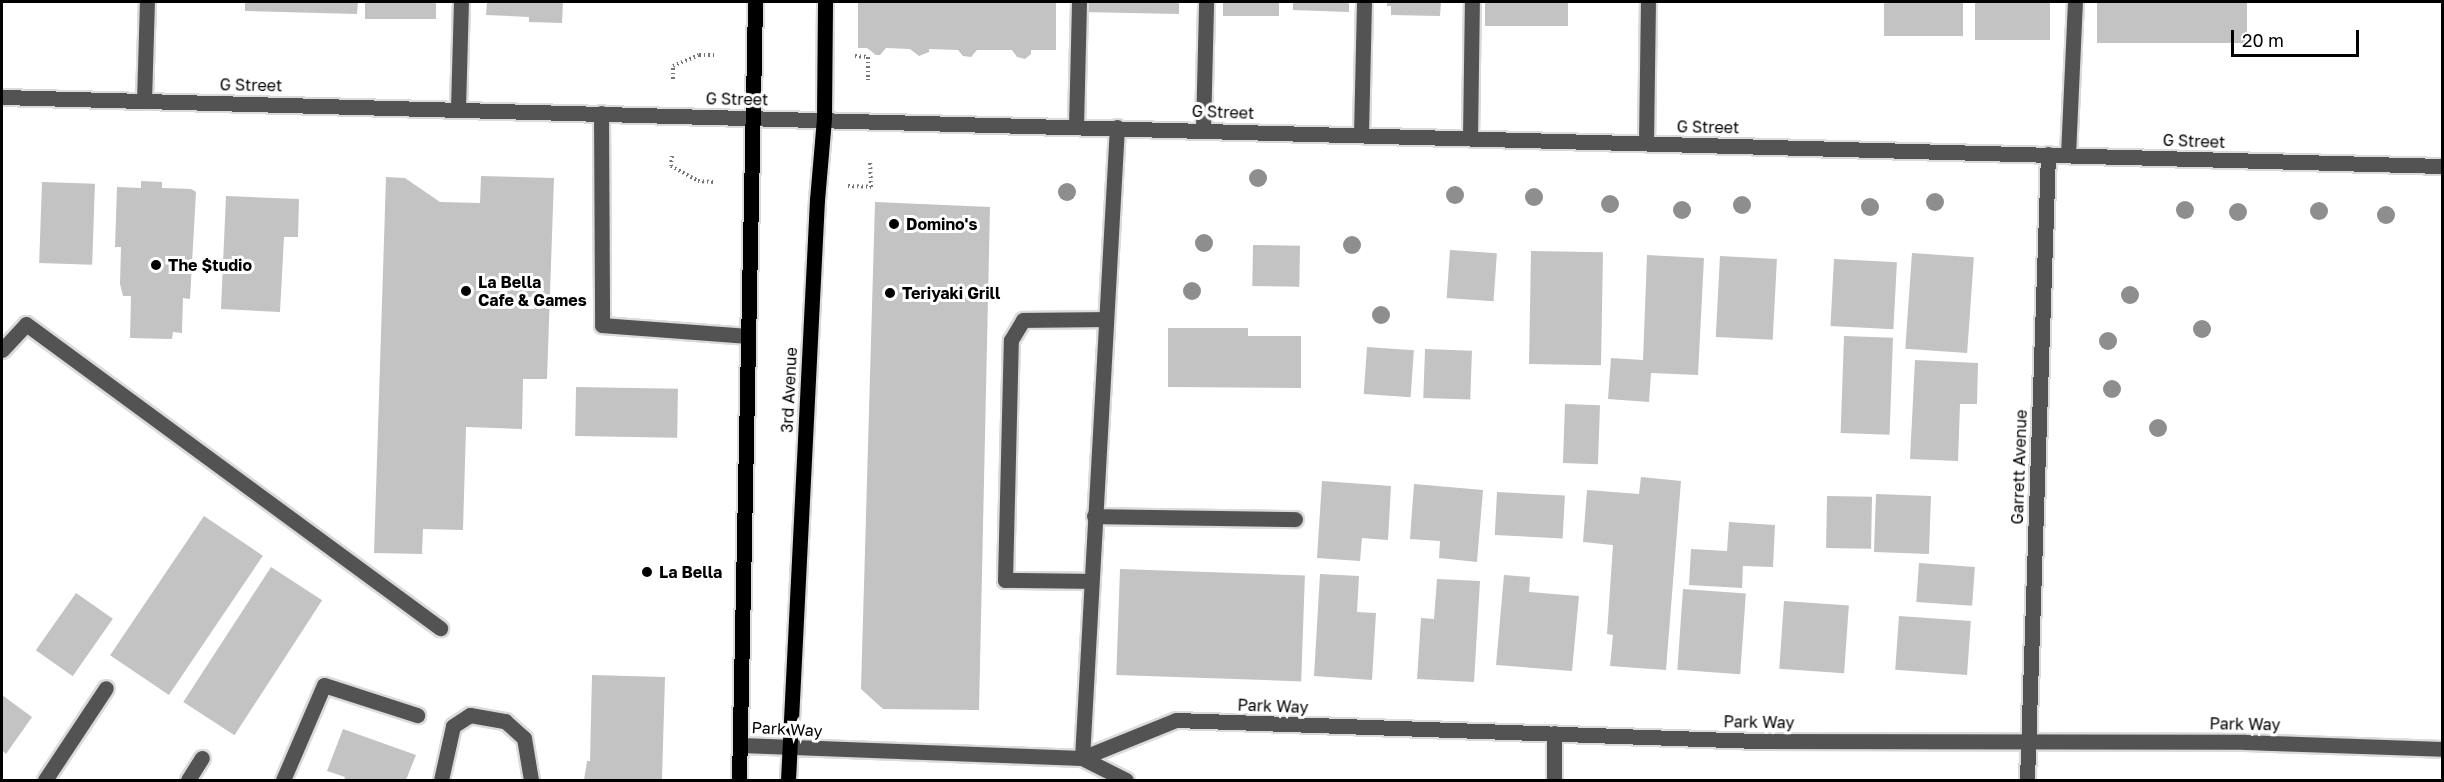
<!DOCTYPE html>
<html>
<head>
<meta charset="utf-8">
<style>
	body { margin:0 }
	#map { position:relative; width:2444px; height:782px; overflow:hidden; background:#fff; font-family:"Golos Text",sans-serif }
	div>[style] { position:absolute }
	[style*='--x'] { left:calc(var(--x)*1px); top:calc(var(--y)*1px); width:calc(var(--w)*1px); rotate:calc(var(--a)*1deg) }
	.building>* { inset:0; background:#c3c3c3; transform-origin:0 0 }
	.path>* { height:4px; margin-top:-2px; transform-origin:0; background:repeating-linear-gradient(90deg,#757575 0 1.5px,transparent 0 4.5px) }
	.roads { filter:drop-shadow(2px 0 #dbdbdb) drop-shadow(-2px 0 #dbdbdb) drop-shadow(0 2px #dbdbdb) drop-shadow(0 -2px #dbdbdb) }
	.minor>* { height:15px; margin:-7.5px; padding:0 7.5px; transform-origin:7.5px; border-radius:7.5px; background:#535353 }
	.major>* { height:15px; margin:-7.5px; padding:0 7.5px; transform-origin:7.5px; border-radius:7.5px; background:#000 }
	.trees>* { width:18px; height:18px; margin:-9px; border-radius:50%; background:#8e8e8e }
	.dots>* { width:16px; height:16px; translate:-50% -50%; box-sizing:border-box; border:3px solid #fff; border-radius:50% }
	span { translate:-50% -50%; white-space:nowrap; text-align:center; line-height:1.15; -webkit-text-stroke:6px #fff; paint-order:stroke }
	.street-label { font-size:16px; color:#000 }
	.poi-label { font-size:16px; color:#000; font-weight:700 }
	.left { translate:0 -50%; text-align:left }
	.frame { position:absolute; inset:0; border:3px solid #000; pointer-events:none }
	.scale { position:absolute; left:2231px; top:30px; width:128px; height:27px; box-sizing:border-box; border:3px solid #000; border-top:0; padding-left:8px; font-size:18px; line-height:21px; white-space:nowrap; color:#000; -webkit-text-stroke:4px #fff; paint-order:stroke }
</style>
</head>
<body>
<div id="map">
	<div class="building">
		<div style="clip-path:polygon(245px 2px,358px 2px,357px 14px,245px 11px)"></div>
		<div style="left:365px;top:2px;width:71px;height:17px"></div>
		<div style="clip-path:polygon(487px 2px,563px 2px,562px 23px,529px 22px,529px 17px,486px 15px)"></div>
		<div style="clip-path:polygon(858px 2px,1056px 2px,1056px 50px,1031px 50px,1031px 54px,1025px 59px,1017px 57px,1012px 50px,977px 50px,971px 57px,963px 56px,958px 50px,929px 49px,929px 52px,919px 56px,910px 49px,886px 48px,880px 55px,876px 55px,867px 48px,858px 48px)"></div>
		<div style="clip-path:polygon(1083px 2px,1179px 2px,1179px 14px,1082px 12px)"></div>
		<div style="left:1223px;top:2px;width:56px;height:14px"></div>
		<div style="clip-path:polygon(1293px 2px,1349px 2px,1349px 12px,1293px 10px)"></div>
		<div style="clip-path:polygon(1387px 2px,1441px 2px,1440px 16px,1391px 15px,1391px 6px,1387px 6px)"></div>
		<div style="left:1485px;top:2px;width:83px;height:24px"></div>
		<div style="left:1884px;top:2px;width:79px;height:34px"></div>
		<div style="left:1975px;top:2px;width:75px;height:38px"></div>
		<div style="left:2097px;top:2px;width:150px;height:41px"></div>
		<div style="clip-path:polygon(481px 176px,554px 178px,547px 379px,523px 379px,522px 429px,466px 427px,463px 530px,423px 529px,422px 554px,374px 553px,386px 177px,405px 178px,440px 202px,480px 203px)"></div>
		<div style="clip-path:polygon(141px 181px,162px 182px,162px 188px,191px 189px,196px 192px,190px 299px,183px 298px,182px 333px,173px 332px,172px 339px,130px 338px,131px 296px,123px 296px,120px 284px,121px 247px,115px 247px,117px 187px,141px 188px)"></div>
		<div style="left:42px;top:182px;width:53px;height:81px;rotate:2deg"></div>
		<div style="clip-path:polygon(226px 196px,299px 199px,298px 237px,284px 237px,280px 312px,221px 309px)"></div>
		<div style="clip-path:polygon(875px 202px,990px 207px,979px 710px,883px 709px,861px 689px)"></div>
		<div style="left:1253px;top:245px;width:47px;height:41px;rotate:1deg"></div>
		<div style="left:1450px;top:250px;width:47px;height:48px;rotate:4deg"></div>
		<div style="left:1531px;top:251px;width:72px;height:113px;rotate:1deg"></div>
		<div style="left:1912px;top:253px;width:62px;height:96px;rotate:4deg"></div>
		<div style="clip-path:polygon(1647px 255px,1704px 258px,1698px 375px,1651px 373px,1649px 402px,1608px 399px,1611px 358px,1643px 360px)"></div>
		<div style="left:1720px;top:256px;width:57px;height:81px;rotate:3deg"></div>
		<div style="left:1834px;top:259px;width:63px;height:67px;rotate:3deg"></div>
		<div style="clip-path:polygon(1168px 328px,1248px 328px,1248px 336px,1301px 336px,1301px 388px,1168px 387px)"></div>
		<div style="left:1844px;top:336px;width:49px;height:97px;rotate:2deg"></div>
		<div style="left:1367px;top:347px;width:47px;height:47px;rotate:4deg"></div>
		<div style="left:1425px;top:349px;width:47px;height:49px;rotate:2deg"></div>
		<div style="clip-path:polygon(1915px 360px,1978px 363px,1977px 404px,1960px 404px,1958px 461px,1910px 459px)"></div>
		<div style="left:576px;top:387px;width:102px;height:49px;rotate:1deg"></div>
		<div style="left:1565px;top:404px;width:35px;height:59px;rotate:2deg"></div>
		<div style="clip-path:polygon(1641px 477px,1681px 481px,1666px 670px,1610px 666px,1613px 635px,1607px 634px,1613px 545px,1583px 542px,1587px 490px,1639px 494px)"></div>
		<div style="clip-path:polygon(1322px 481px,1391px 486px,1388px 540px,1362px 538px,1360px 561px,1317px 558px)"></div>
		<div style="clip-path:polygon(1414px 484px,1483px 490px,1477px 562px,1439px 558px,1440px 541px,1410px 539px)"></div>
		<div style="left:1497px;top:492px;width:68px;height:43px;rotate:3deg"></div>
		<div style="left:1876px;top:494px;width:55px;height:58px;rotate:2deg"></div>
		<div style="left:1827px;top:496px;width:45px;height:52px;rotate:1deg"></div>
		<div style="left:204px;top:516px;width:71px;height:168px;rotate:34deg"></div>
		<div style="clip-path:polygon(1729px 522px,1775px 525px,1773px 567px,1743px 566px,1742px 588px,1689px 585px,1691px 549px,1727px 551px)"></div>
		<div style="left:1919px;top:563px;width:56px;height:39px;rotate:4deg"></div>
		<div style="left:271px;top:567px;width:61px;height:161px;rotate:33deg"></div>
		<div style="left:1120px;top:569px;width:185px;height:106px;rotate:2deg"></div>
		<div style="clip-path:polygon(1320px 574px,1359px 576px,1357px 612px,1376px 613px,1372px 680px,1314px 676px)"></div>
		<div style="clip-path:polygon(1504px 575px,1530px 577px,1529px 592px,1579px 596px,1572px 671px,1496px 665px)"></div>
		<div style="clip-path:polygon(1437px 579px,1480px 581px,1474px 682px,1417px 679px,1421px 618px,1434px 619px)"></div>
		<div style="left:1683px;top:589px;width:63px;height:81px;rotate:4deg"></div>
		<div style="left:76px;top:593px;width:45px;height:70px;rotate:35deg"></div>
		<div style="left:1784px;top:601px;width:65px;height:68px;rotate:4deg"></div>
		<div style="left:1899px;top:616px;width:72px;height:54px;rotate:4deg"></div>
		<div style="clip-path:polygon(592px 675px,665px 677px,662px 780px,584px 780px,587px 761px,590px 761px)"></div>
		<div style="clip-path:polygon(2px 695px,32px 717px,6px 754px,2px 750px)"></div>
		<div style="clip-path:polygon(343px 729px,416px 755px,406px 780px,344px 780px,345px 777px,327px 771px)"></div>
	</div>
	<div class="path">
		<div style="--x:855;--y:56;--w:13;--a:4"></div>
		<div style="--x:868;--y:57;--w:23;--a:90"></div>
		<div style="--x:673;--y:79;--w:13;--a:-90"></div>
		<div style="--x:673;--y:66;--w:28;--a:-23"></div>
		<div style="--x:699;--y:55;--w:17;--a:0"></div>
		<div style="--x:672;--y:156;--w:10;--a:96"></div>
		<div style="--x:671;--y:166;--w:31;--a:29"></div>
		<div style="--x:698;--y:181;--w:16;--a:4"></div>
		<div style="--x:848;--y:186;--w:23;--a:2"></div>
		<div style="--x:871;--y:187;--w:25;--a:-92"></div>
	</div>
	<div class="roads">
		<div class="minor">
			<div style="--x:2;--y:97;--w:2441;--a:1.62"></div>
			<div style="--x:144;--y:101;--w:99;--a:-88.3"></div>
			<div style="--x:458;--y:108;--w:106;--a:-88.4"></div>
			<div style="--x:601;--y:113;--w:212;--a:89.7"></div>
			<div style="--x:602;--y:325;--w:146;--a:4.3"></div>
			<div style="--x:1076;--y:126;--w:124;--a:-88.6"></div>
			<div style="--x:1203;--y:129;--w:127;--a:-88.6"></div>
			<div style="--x:1361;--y:134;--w:132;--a:-88.7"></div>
			<div style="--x:1470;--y:138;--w:136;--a:-89.2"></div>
			<div style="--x:1646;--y:143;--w:141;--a:-89.2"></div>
			<div style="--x:2068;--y:155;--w:153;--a:-87.4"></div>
			<div style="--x:2;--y:350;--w:35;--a:-47"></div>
			<div style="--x:26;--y:324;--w:514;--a:36.29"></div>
			<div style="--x:1094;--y:516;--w:201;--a:0.9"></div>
			<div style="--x:1091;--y:581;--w:86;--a:-179.3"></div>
			<div style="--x:1005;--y:580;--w:240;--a:-88.6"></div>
			<div style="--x:1011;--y:340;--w:23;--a:-59"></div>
			<div style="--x:1023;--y:320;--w:81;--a:-0.7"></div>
			<div style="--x:1554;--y:733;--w:47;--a:90"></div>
			<div style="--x:741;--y:745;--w:341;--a:2.2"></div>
			<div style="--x:1082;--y:758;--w:101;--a:-22"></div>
			<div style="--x:1176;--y:720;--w:580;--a:2.07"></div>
			<div style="--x:1756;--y:741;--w:489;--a:0.1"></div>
			<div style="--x:2245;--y:742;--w:197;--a:2"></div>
			<div style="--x:1082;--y:758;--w:632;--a:-86.83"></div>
			<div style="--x:1082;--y:758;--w:49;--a:26.6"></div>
			<div style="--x:45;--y:780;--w:110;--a:-56.5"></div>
			<div style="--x:188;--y:780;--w:26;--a:-58"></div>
			<div style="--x:283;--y:780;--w:103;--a:-66.7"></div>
			<div style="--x:324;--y:685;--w:98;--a:17.9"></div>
			<div style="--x:441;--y:780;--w:55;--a:-77.5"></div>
			<div style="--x:453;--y:726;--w:20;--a:-33"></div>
			<div style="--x:470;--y:715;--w:36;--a:10"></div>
			<div style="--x:505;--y:721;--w:25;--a:42"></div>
			<div style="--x:524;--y:738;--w:43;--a:80.5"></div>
			<div style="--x:2027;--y:780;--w:626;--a:-88.08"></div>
		</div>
		<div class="major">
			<div style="--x:739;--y:780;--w:778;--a:-88.82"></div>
			<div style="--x:788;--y:780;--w:581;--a:-87.14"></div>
			<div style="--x:817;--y:200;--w:82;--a:-85.1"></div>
			<div style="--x:824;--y:118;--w:116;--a:-89.5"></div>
		</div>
	</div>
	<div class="trees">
		<div style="left:1258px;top:178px"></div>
		<div style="left:1067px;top:192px"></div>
		<div style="left:1455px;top:195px"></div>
		<div style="left:1534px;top:197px"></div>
		<div style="left:1935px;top:202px"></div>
		<div style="left:1610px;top:204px"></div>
		<div style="left:1742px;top:205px"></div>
		<div style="left:1870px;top:207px"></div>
		<div style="left:1682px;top:210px"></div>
		<div style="left:2185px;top:210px"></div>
		<div style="left:2319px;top:211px"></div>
		<div style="left:2238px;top:212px"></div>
		<div style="left:2386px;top:215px"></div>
		<div style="left:1204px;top:243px"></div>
		<div style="left:1352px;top:245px"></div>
		<div style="left:1192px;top:291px"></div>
		<div style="left:2130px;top:295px"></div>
		<div style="left:1381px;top:315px"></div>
		<div style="left:2202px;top:329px"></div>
		<div style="left:2108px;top:341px"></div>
		<div style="left:2112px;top:389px"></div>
		<div style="left:2158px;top:428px"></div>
	</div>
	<div class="dots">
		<div style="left:894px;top:224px;background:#000"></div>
		<div style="left:156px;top:265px;background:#000"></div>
		<div style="left:466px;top:291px;background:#000"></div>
		<div style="left:890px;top:293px;background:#000"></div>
		<div style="left:647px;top:572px;background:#000"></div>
	</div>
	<div class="street-label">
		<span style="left:251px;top:85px;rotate:1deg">G Street</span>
		<span style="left:737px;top:99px;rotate:1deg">G Street</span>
		<span style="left:1223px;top:112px;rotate:2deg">G Street</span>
		<span style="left:1708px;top:127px;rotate:1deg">G Street</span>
		<span style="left:2194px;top:141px;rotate:2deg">G Street</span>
		<span style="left:789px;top:390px;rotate:-87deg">3rd Avenue</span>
		<span style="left:2019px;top:467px;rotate:-88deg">Garrett Avenue</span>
		<span style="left:1273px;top:706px;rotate:2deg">Park Way</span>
		<span style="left:1759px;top:722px;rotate:1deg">Park Way</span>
		<span style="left:2245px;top:724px;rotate:1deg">Park Way</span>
		<span style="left:787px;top:729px;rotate:3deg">Park Way</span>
	</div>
	<div class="poi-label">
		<span class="left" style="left:906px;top:224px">Domino's</span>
		<span class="left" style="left:168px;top:265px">The $tudio</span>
		<span class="left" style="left:478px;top:291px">La Bella<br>Cafe &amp; Games</span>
		<span class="left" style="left:902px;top:293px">Teriyaki Grill</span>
		<span class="left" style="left:659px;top:572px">La Bella</span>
	</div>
	<div class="frame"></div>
	<div class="scale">20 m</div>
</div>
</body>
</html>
